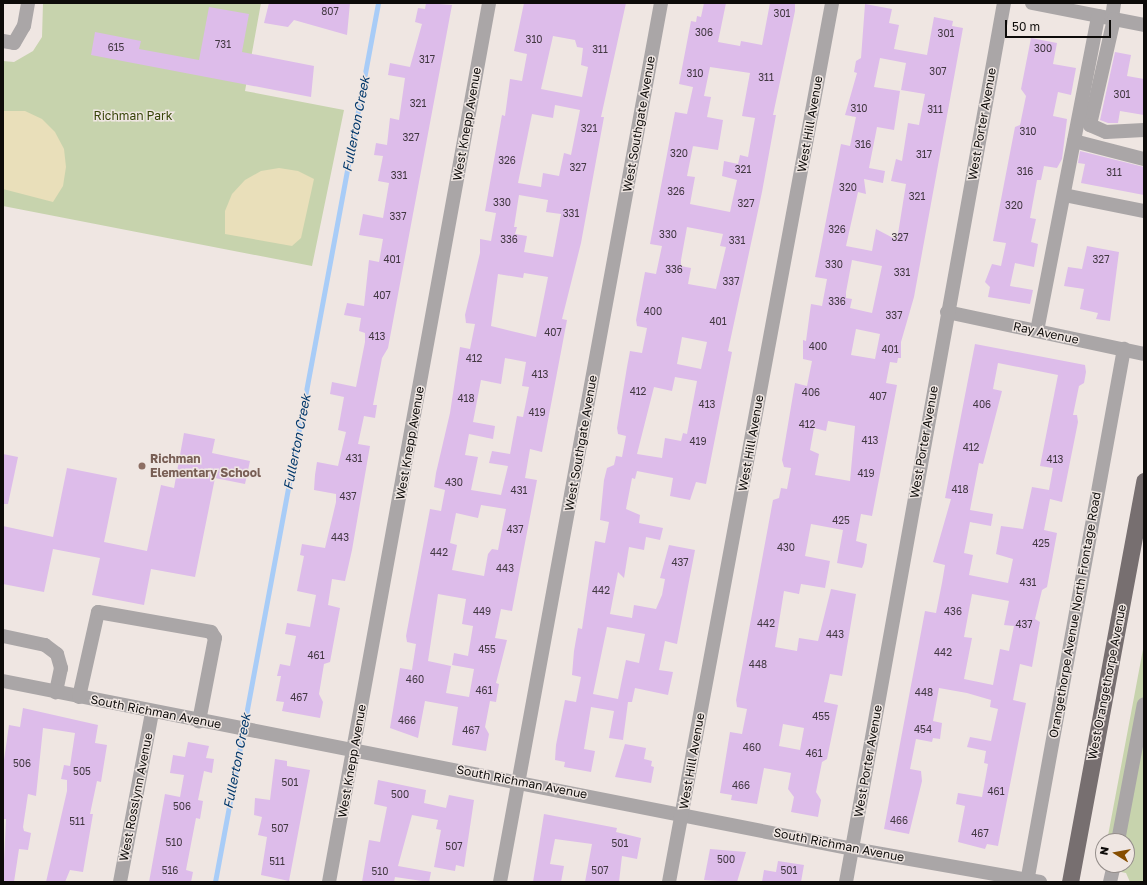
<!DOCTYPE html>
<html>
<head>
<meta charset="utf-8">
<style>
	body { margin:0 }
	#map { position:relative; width:1147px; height:885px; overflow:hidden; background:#efe6e2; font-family:"Golos Text",sans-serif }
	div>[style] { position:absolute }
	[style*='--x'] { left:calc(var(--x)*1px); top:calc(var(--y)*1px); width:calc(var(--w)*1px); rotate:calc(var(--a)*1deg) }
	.green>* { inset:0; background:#c7d3ad }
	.sand>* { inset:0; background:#e9dfba }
	.stream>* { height:4.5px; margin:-2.25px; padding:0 2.25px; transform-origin:2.25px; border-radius:2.25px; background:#a8ccf7 }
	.building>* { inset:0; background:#ddbcea }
	.minor>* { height:14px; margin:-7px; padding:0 7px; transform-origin:7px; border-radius:7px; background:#aaa6a7 }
	.major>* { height:17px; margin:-8.5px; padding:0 8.5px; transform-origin:8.5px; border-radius:8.5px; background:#776f70 }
	.dots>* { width:11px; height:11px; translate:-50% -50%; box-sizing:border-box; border:2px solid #efe6e2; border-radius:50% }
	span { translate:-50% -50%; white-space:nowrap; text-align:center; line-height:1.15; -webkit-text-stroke:3px #efe6e2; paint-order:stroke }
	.number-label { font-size:10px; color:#413741 }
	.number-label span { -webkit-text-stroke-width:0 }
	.park-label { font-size:12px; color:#374408 }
	.street-label { font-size:12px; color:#0d0b09 }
	.education-label { font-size:12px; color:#785e54; font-weight:700 }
	.left { translate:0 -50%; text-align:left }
	.water-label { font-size:13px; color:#03396c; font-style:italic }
	.frame { position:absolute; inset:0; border:4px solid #0d0b09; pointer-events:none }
	.north { position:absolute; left:1095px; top:833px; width:40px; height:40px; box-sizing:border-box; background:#efe6e2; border:1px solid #958e8b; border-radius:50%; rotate:281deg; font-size:11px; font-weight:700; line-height:16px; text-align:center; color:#0d0b09 }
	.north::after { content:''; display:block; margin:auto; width:14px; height:18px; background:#864e01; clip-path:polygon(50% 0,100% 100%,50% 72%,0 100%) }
	.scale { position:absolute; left:1005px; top:20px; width:106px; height:18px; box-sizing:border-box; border:2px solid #0d0b09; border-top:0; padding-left:5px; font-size:12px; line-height:14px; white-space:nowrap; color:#0d0b09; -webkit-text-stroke:3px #efe6e2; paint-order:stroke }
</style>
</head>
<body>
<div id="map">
	<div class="green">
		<div style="clip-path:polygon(43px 3px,261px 3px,245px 91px,344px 110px,312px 266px,3px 206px,3px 61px,14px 62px,33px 51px,42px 37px)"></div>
		<div style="clip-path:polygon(1144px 644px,1144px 882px,1130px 882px,1126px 873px,1102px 868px,1103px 863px,1127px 865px,1127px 841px,1107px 841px)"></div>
	</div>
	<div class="sand">
		<div style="clip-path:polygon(3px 111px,25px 111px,42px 119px,55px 132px,64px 149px,66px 167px,63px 186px,53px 202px,3px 189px)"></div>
		<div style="clip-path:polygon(279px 168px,298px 171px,314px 179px,301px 238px,292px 246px,225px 234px,225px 211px,232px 194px,245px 180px,261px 171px)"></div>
	</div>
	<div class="stream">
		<div style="--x:215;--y:882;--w:894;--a:-79.49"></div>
	</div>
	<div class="building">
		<div style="clip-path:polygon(269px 3px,350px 3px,347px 35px,294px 20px,288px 27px,264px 23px)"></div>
		<div style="clip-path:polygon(426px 3px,452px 5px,388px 348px,382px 358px,373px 405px,377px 405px,375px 418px,364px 416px,358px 444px,370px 446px,352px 550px,345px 581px,332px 579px,328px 605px,340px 608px,330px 662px,324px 664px,319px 694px,323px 702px,320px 718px,282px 711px,284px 702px,276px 701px,281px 676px,277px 676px,280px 664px,290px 666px,296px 636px,285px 634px,287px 623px,310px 627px,316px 595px,297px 591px,304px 556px,300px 555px,302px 544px,325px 548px,336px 502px,336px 494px,314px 490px,315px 475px,317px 462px,338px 466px,346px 432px,338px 430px,344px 397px,330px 394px,332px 382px,356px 387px,365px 342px,365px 333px,359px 331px,361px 318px,344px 315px,347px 303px,364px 306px,369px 260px,379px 262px,383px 239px,359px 235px,363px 214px,383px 218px,389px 183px,378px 181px,383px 156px,374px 155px,376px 143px,387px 145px,390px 118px,399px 120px,405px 78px,388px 75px,390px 63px,410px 67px,422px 24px,415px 22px,418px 8px,425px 9px)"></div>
		<div style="clip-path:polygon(evenodd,524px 3px,626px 3px,601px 117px,604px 117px,581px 243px,562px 319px,567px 320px,542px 452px,530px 449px,525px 478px,537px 480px,512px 611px,501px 609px,495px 638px,507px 640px,496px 683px,499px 684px,496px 702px,490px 701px,485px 727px,489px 734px,486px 751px,452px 745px,458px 707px,425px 701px,418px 738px,390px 728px,400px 668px,412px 670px,416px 644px,407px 642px,406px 636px,430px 509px,441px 511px,445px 490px,434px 487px,436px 473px,450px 413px,460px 347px,470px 349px,475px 324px,466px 323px,465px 315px,480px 253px,480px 239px,491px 241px,496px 213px,485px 211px,502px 115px,505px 116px,510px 79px,522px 81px,527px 54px,514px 51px,524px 3px,553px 36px,575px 40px,577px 47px,583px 48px,581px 65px,588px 67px,582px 97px,541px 89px,553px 36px,524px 3px,555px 105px,580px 110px,571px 155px,564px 153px,559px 176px,543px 173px,541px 187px,518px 183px,532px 114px,553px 118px,555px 105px,524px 3px,519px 195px,548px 200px,546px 212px,561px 214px,553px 257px,524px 252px,527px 236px,515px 234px,517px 227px,514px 227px,519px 195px,524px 3px,524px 273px,548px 277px,536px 337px,491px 326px,498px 274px,523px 278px,524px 273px,524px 3px,505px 358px,526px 362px,522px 386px,529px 387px,523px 417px,517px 416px,510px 454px,492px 451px,489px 463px,508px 466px,501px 495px,471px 490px,478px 457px,465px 455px,469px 434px,493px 439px,495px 426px,473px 422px,481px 380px,501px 384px,505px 358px,524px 3px,481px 505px,506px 509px,498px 550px,492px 549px,488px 554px,484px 576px,452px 570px,457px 545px,450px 543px,456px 513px,478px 518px,481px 505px,524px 3px,438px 594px,466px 599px,462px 624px,473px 626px,468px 656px,454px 653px,452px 665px,474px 669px,469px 697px,446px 693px,451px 666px,428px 661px,438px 594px)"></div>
		<div style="clip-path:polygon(evenodd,704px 3px,726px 3px,718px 42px,740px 46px,741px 41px,762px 45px,770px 3px,795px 3px,795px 11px,773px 115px,776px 115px,762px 192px,728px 351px,732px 352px,706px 484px,696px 482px,690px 500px,670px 496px,673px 478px,637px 471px,635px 479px,632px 478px,626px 509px,640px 515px,639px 523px,663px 528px,660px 540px,646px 537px,644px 550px,629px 547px,624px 578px,618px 572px,610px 614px,632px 618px,634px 605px,656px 609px,662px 595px,665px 579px,660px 578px,669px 545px,695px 550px,677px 644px,665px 641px,659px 670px,673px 672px,668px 695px,635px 688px,632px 702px,628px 702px,623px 740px,609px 738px,614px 711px,591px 707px,584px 749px,595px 751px,591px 772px,564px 767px,565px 762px,555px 760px,556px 745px,565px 700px,576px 702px,581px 677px,572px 675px,574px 651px,578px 628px,582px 629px,595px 541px,605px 543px,609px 522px,600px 520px,604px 480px,607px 468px,614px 465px,616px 456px,622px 457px,626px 436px,618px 434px,617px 428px,627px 367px,630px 351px,642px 353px,647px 328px,637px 326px,636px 320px,645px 272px,656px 274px,662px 246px,650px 244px,675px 112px,687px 114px,693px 87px,679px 84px,691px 21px,696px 22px,697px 16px,701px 17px,704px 3px,710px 67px,750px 73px,742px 116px,755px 118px,748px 157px,740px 155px,738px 164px,724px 161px,722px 176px,737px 180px,730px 212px,690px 204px,695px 177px,687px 176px,693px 146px,718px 150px,723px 120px,707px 117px,711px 97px,704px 96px,710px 67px,704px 3px,687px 227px,723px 234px,720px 246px,726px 247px,716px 289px,688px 284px,691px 268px,681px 266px,681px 260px,687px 227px,704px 3px,682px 337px,707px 342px,701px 369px,677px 364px,682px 337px,704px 3px,675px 377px,697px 381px,687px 434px,683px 433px,681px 441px,665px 438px,662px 458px,637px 454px,654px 387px,672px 391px,675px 377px,704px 3px,607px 627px,645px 634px,639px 663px,626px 660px,618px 699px,593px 694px,607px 627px)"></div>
		<div style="clip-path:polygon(evenodd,865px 4px,892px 9px,889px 23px,899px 25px,894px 49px,927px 55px,934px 17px,953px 21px,952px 26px,963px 28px,914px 297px,901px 342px,901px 358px,898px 358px,897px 363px,890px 362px,886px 383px,897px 385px,872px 516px,861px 514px,856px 541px,867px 544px,864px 563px,862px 568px,837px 563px,843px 530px,811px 524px,805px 556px,830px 561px,825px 588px,801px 584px,799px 594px,784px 591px,775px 647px,797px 651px,799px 638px,818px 641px,831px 589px,856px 594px,842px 676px,830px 674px,824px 702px,838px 705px,827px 759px,822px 762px,816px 792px,821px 800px,818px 817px,791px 812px,794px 797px,788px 789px,791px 773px,764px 768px,757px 804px,731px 800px,732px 795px,720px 793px,730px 732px,742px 734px,747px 709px,737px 707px,736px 700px,773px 500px,779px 498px,781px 488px,787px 489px,791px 468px,784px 467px,782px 460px,795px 383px,807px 386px,812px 361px,803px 359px,803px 340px,806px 341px,811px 304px,822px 306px,827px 279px,815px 277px,841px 144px,850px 146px,856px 117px,845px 115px,857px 73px,854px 72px,856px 61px,861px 58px,865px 4px,880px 58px,906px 63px,901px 90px,925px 94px,919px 125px,908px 123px,902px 161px,896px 159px,891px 181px,906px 184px,897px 240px,876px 229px,872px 251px,846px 246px,858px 192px,866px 194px,864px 179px,883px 183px,885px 171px,869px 168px,877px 127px,894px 130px,900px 91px,874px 87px,880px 58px,865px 4px,852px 260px,882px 266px,872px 313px,850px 308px,852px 299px,846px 298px,846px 292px,852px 260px,865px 4px,856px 329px,880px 334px,875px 359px,851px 355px,856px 329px,865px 4px,828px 421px,855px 426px,850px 481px,815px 475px,819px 454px,810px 450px,814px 428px,826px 431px,828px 421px,865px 4px,783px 724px,804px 728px,800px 750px,779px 746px,783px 724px)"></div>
		<div style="clip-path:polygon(209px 7px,249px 14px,242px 52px,314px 66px,311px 97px,91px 55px,95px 32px,141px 41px,139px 49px,199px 60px)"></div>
		<div style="clip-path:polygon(1031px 38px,1057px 43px,1053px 64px,1076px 68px,1071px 95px,1058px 92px,1053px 116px,1067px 119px,1062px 159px,1057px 168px,1044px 166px,1041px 180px,1037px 180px,1030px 218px,1036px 219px,1031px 242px,1038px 244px,1034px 267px,1015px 263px,1010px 286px,1033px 290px,1030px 304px,988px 297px,990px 287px,985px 282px,992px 264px,1001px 266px,1006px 243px,993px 241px,1015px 127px,1020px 125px,1026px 96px,1021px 89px)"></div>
		<div style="clip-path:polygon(1115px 52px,1131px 55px,1127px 76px,1144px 79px,1144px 115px,1120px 111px,1118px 123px,1108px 123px,1100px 120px)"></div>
		<div style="clip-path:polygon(1080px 151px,1144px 167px,1144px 195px,1081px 183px,1085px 164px,1078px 163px)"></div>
		<div style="clip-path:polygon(1087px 246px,1119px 252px,1110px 321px,1096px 319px,1098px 313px,1080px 309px,1084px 289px,1064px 286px,1068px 267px,1082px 269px)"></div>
		<div style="clip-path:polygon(evenodd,975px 344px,1085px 365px,1086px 372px,1084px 383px,1079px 386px,1073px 415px,1077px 415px,1078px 422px,1062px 502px,1050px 499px,1044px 530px,1057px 533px,1047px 587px,1042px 590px,1035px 619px,1040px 622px,1032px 667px,1020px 664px,1013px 700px,1026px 703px,998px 846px,987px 844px,985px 849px,958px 842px,965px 806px,956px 804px,958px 793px,982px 797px,988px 764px,984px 763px,986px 751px,967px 747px,970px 737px,991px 741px,998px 709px,990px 707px,991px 700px,967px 693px,939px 688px,933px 721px,942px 723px,940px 739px,933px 738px,932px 742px,916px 739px,910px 769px,921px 771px,922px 781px,909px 834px,884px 829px,925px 611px,936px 613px,942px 583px,945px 565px,933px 562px,951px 499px,945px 498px,975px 344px,998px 363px,1058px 375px,1040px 466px,1053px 468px,1049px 490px,1032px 487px,1023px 529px,1001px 526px,996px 554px,1013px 559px,1008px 583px,969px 575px,973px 555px,964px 553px,970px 522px,991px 526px,993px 514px,970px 510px,979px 463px,983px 464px,1002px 391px,993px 389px,998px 363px,975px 344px,972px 594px,1009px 601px,1004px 625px,1014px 626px,1009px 651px,1000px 649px,993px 685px,964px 679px,972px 638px,964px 637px,972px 594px)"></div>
		<div style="clip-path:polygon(184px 433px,215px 439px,212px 453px,250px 461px,245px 484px,215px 478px,195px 577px,151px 569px,144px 605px,92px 595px,100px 558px,53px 549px,44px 592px,3px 584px,3px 526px,53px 537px,67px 468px,117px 478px,104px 542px,147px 551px,161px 485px,174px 488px)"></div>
		<div style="clip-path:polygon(3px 454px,18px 457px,8px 504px,3px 504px)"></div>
		<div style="clip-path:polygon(23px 708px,98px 725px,95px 743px,107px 745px,101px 782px,97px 781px,90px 814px,93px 814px,83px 872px,70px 870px,65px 882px,46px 882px,67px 791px,67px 780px,61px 779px,64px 765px,70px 766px,75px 733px,43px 728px,36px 796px,28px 794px,23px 827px,24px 831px,31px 833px,28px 850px,19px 849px,14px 882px,3px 882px,6px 819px,3px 819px,3px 767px,9px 725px,20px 727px)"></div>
		<div style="clip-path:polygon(188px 742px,209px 746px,206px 758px,214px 759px,212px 773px,204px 771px,198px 800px,203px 801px,200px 819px,196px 818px,186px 870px,193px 872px,191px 882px,149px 882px,165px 794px,180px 797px,184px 775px,170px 773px,173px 755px,185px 757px)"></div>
		<div style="clip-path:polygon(625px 744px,646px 748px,644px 759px,652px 761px,651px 766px,654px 767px,651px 783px,615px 777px)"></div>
		<div style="clip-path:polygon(275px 759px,287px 761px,287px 766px,310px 770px,289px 881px,261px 875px,267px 837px,258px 835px,262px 817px,254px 815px,255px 798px,270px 800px)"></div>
		<div style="clip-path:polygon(378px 780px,426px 790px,424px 803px,446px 808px,449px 795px,474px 800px,464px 867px,456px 865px,455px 871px,434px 867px,441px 830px,436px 829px,438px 820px,412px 815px,398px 866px,431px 872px,429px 882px,395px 877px,394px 882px,362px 882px,369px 840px,380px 842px,387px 807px,374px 804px)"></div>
		<div style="clip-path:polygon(544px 814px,617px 828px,616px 832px,641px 838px,637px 859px,622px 856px,619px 882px,585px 882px,592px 844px,555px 839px,550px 864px,564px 866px,561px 882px,533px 882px)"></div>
		<div style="clip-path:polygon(710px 849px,746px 852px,737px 882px,704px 880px)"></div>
		<div style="clip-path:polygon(778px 861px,804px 865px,801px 882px,762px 882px,764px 870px,776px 872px)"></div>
	</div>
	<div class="minor">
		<div style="--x:1032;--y:3;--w:114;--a:11.1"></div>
		<div style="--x:1112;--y:18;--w:15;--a:-82"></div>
		<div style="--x:1114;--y:19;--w:109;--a:102.8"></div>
		<div style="--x:1090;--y:125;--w:17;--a:24"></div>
		<div style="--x:1106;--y:132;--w:38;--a:-3"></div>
		<div style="--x:3;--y:41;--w:11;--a:10"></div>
		<div style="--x:14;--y:43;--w:20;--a:-60"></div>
		<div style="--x:24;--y:26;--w:23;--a:-80"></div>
		<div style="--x:1074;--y:141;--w:72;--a:14.4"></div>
		<div style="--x:1064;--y:195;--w:82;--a:11.3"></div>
		<div style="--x:947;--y:312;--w:201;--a:12"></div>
		<div style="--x:1037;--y:331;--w:321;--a:-79"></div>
		<div style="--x:3;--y:636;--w:43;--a:12.1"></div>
		<div style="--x:45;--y:645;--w:15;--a:37"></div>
		<div style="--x:57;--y:654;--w:15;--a:74"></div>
		<div style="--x:61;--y:668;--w:25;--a:102"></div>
		<div style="--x:3;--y:681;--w:866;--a:11.18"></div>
		<div style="--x:853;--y:849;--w:190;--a:10"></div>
		<div style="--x:79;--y:697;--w:87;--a:-77.4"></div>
		<div style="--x:98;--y:612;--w:115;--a:10"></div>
		<div style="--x:211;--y:632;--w:7;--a:56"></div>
		<div style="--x:215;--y:638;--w:85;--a:100.9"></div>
		<div style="--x:1118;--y:841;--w:139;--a:-79.3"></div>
		<div style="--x:120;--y:882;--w:173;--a:-79.3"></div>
		<div style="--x:329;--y:882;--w:893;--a:-79.68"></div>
		<div style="--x:500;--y:882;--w:894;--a:-79.62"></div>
		<div style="--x:669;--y:882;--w:894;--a:-79.49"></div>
		<div style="--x:846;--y:882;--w:893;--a:-79.81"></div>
		<div style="--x:1027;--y:882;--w:542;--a:-79.69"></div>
		<div style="--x:1110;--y:882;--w:17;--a:-77"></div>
	</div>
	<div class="major">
		<div style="--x:1070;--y:882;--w:408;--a:-79.5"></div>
	</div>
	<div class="dots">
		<div style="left:142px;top:466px;background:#8d6e63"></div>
	</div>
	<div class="number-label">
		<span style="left:330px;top:12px">807</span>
		<span style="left:782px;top:14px">301</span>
		<span style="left:704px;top:33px">306</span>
		<span style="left:946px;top:34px">301</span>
		<span style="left:534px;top:40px">310</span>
		<span style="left:223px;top:45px">731</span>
		<span style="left:116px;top:48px">615</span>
		<span style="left:1043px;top:49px">300</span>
		<span style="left:600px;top:50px">311</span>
		<span style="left:427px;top:60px">317</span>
		<span style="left:938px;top:72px">307</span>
		<span style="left:695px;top:74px">310</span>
		<span style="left:766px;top:78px">311</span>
		<span style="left:1122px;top:95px">301</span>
		<span style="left:418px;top:104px">321</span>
		<span style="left:859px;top:109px">310</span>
		<span style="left:935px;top:110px">311</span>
		<span style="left:589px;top:129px">321</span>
		<span style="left:1028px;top:132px">310</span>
		<span style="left:411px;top:138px">327</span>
		<span style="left:863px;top:145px">316</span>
		<span style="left:679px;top:154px">320</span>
		<span style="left:924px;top:155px">317</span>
		<span style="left:507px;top:161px">326</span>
		<span style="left:578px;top:168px">327</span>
		<span style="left:743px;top:170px">321</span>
		<span style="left:1025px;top:172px">316</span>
		<span style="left:1114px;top:173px">311</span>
		<span style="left:399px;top:176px">331</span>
		<span style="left:848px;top:188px">320</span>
		<span style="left:676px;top:192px">326</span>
		<span style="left:917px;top:197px">321</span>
		<span style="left:502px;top:203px">330</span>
		<span style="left:746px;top:204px">327</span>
		<span style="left:1014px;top:206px">320</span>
		<span style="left:571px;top:214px">331</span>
		<span style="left:398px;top:217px">337</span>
		<span style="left:837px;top:230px">326</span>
		<span style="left:668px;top:235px">330</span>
		<span style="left:900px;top:238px">327</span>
		<span style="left:509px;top:240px">336</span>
		<span style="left:737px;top:241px">331</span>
		<span style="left:392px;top:260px">401</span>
		<span style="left:1101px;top:260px">327</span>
		<span style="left:834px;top:265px">330</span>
		<span style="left:674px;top:270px">336</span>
		<span style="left:902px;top:273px">331</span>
		<span style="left:731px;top:282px">337</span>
		<span style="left:382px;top:296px">407</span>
		<span style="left:837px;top:302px">336</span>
		<span style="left:653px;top:312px">400</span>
		<span style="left:894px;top:316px">337</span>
		<span style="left:718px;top:322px">401</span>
		<span style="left:553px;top:333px">407</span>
		<span style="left:377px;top:337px">413</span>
		<span style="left:818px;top:347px">400</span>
		<span style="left:890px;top:350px">401</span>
		<span style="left:474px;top:359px">412</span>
		<span style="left:540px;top:375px">413</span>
		<span style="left:638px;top:392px">412</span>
		<span style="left:811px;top:393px">406</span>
		<span style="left:878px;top:397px">407</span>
		<span style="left:466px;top:399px">418</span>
		<span style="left:707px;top:405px">413</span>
		<span style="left:982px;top:405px">406</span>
		<span style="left:537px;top:413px">419</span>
		<span style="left:807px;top:425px">412</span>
		<span style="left:870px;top:441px">413</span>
		<span style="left:698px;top:442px">419</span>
		<span style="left:971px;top:448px">412</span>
		<span style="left:354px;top:459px">431</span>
		<span style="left:1055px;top:460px">413</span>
		<span style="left:866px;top:474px">419</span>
		<span style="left:454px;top:483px">430</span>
		<span style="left:960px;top:490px">418</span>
		<span style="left:519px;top:491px">431</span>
		<span style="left:348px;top:497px">437</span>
		<span style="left:841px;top:521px">425</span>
		<span style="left:515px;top:530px">437</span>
		<span style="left:340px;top:538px">443</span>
		<span style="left:1041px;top:544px">425</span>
		<span style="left:786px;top:548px">430</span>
		<span style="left:439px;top:553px">442</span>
		<span style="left:680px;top:563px">437</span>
		<span style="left:505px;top:569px">443</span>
		<span style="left:1028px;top:583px">431</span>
		<span style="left:601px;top:591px">442</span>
		<span style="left:482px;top:612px">449</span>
		<span style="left:953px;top:612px">436</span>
		<span style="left:766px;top:624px">442</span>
		<span style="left:1024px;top:625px">437</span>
		<span style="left:835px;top:635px">443</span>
		<span style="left:487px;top:650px">455</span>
		<span style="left:943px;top:653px">442</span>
		<span style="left:316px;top:656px">461</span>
		<span style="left:758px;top:665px">448</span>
		<span style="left:415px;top:680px">460</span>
		<span style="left:484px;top:691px">461</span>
		<span style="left:924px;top:693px">448</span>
		<span style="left:299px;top:698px">467</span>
		<span style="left:821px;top:717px">455</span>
		<span style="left:407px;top:721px">466</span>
		<span style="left:923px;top:730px">454</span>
		<span style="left:471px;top:731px">467</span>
		<span style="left:752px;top:748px">460</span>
		<span style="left:814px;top:754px">461</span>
		<span style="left:22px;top:764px">506</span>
		<span style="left:82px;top:772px">505</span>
		<span style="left:290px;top:783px">501</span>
		<span style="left:741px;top:786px">466</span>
		<span style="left:996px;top:792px">461</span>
		<span style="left:400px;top:795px">500</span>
		<span style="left:182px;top:807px">506</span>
		<span style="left:899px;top:821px">466</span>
		<span style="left:77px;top:822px">511</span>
		<span style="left:280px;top:829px">507</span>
		<span style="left:980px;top:834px">467</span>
		<span style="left:174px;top:843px">510</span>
		<span style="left:620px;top:844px">501</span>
		<span style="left:454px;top:847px">507</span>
		<span style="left:726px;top:860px">500</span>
		<span style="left:277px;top:862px">511</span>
		<span style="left:170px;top:871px">516</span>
		<span style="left:600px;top:871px">507</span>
		<span style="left:789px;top:871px">501</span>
		<span style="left:380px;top:872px">510</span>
	</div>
	<div class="park-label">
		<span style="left:133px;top:116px">Richman Park</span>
	</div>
	<div class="street-label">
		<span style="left:467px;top:124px;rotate:-80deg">West Knepp Avenue</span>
		<span style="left:639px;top:124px;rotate:-80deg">West Southgate Avenue</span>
		<span style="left:810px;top:124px;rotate:-80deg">West Hill Avenue</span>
		<span style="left:982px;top:124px;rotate:-80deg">West Porter Avenue</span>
		<span style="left:1046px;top:333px;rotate:12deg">Ray Avenue</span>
		<span style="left:924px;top:442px;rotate:-80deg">West Porter Avenue</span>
		<span style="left:410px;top:443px;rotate:-80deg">West Knepp Avenue</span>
		<span style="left:581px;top:443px;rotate:-80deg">West Southgate Avenue</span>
		<span style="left:751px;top:443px;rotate:-80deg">West Hill Avenue</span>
		<span style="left:1075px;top:615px;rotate:-80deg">Orangethorpe Avenue North Frontage Road</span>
		<span style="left:1107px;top:682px;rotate:-79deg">West Orangethorpe Avenue</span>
		<span style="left:156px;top:712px;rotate:11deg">South Richman Avenue</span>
		<span style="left:352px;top:761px;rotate:-80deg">West Knepp Avenue</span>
		<span style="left:692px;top:761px;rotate:-80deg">West Hill Avenue</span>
		<span style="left:868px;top:761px;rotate:-80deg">West Porter Avenue</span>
		<span style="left:522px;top:782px;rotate:11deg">South Richman Avenue</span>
		<span style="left:136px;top:797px;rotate:-79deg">West Rosslynn Avenue</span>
		<span style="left:839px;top:845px;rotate:11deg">South Richman Avenue</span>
	</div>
	<div class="education-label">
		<span class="left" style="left:150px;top:466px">Richman<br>Elementary School</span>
	</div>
	<div class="water-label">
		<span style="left:356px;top:124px;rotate:-79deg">Fullerton Creek</span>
		<span style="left:297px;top:442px;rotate:-79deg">Fullerton Creek</span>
		<span style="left:237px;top:761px;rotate:-79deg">Fullerton Creek</span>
	</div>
	<div class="frame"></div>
	<div class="north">N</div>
	<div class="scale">50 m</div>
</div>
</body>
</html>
